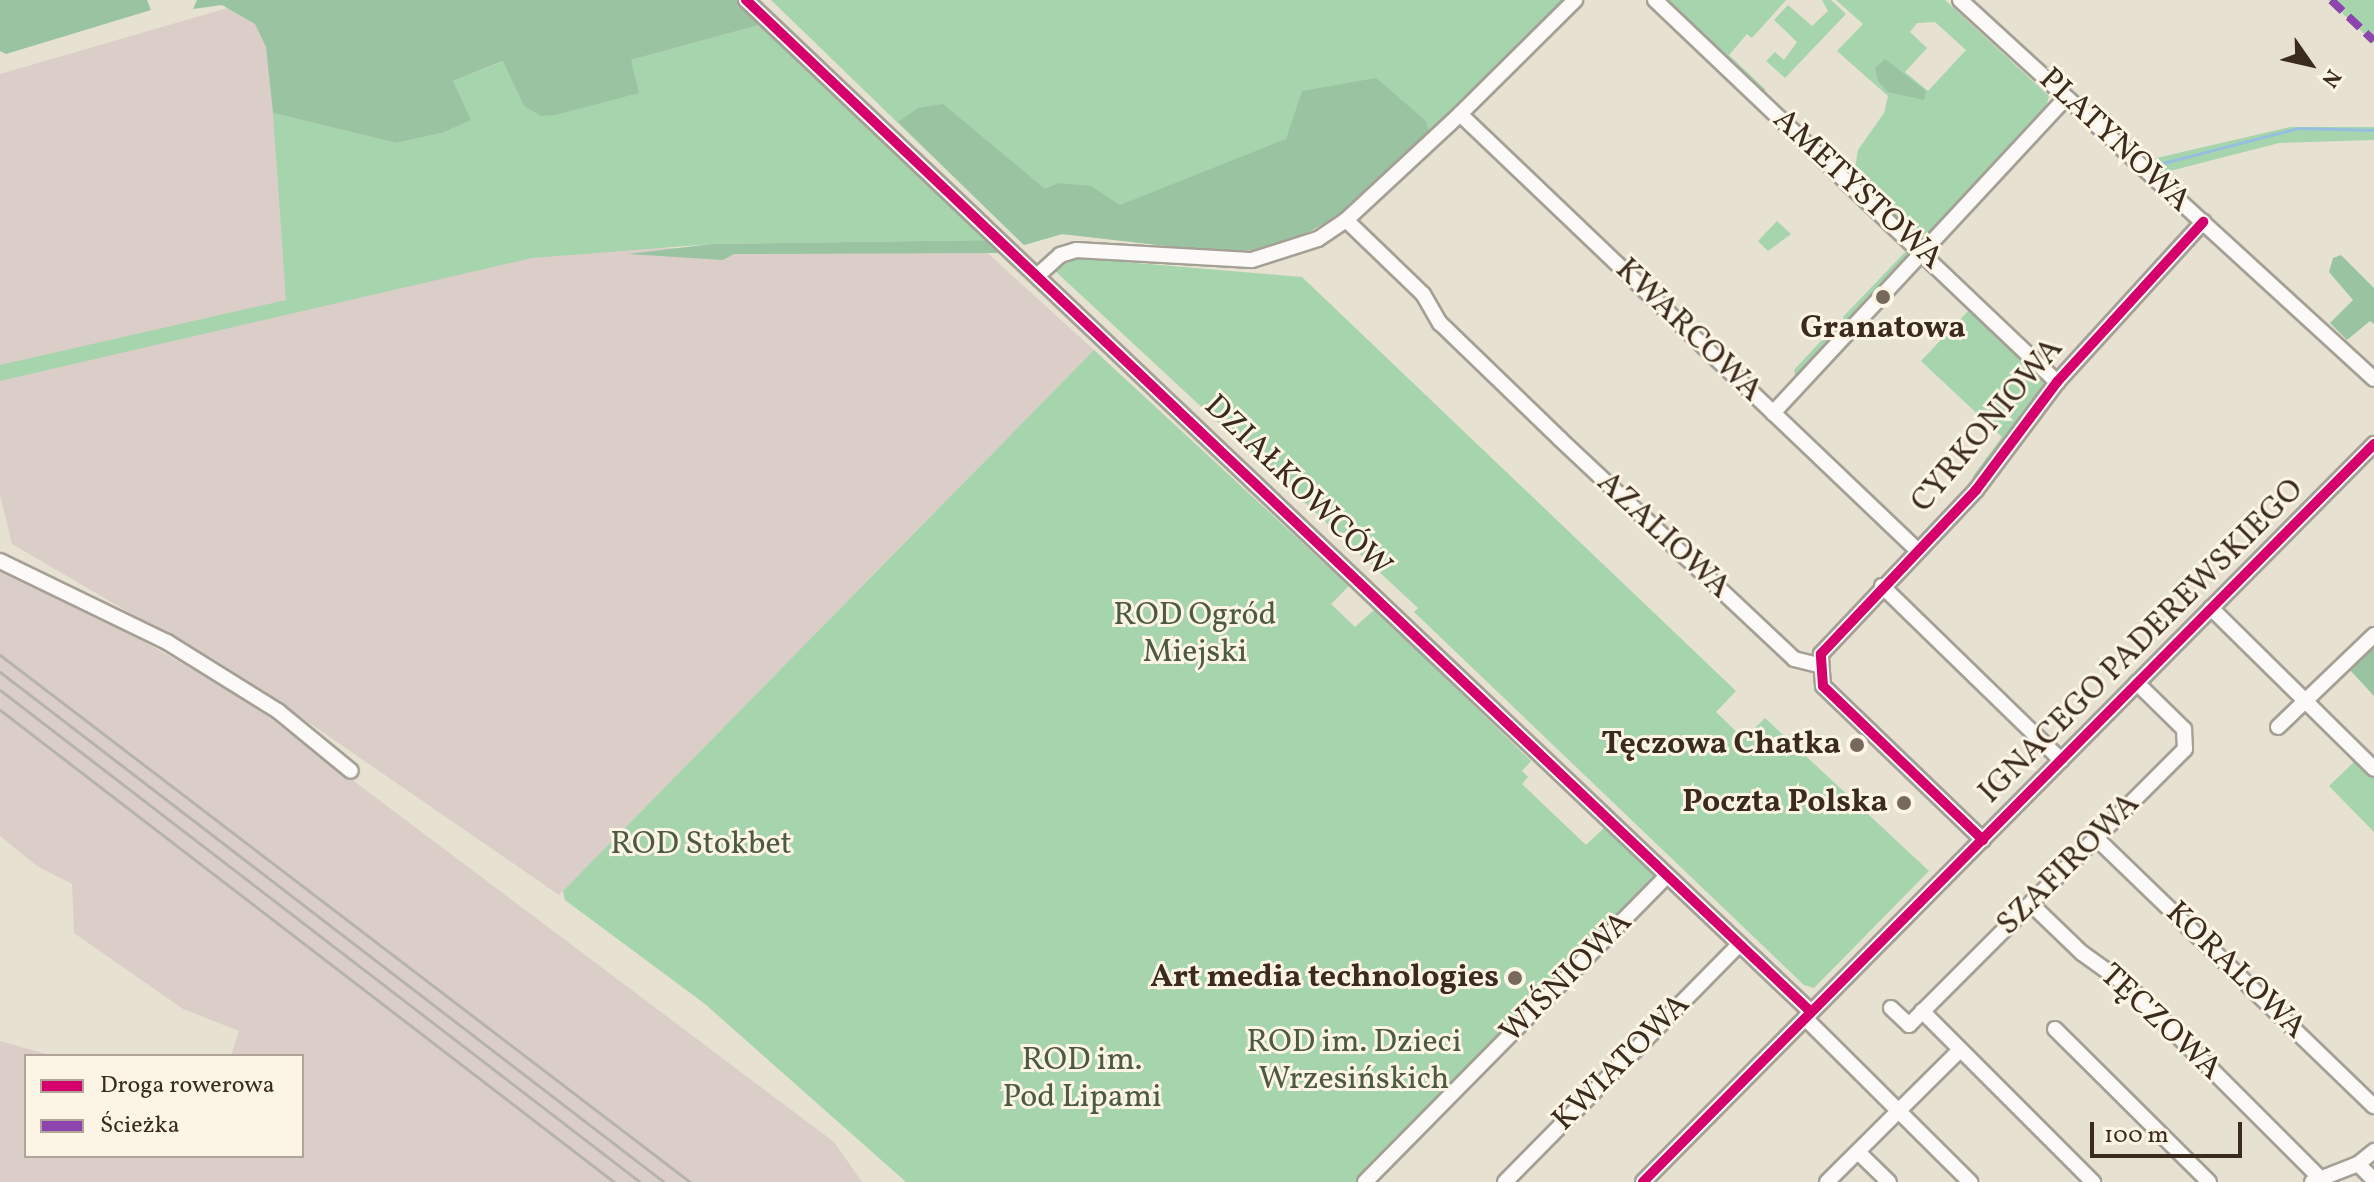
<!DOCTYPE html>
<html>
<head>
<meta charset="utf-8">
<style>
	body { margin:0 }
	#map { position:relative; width:2374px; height:1182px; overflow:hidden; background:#e6e1d1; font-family:Vollkorn,serif }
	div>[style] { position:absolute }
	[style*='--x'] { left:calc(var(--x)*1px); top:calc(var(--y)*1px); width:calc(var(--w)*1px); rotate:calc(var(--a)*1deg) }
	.industrial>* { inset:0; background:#dbcec9 }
	.green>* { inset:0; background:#a6d4ad }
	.forest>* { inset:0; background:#9ac4a1 }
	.stream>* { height:3px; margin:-1.5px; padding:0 1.5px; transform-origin:1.5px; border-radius:1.5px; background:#96bedf }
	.roads { filter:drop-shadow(2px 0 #a5a095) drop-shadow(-2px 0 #a5a095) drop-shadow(0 2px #a5a095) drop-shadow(0 -2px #a5a095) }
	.minor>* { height:14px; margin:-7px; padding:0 7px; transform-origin:7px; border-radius:7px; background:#fbfaf8 }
	.rail>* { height:3px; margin:-1.5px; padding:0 1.5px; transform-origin:1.5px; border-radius:1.5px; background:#b6b3af }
	.quiet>* { height:8px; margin-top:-4px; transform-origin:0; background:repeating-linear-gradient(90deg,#8e44ad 0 16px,transparent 0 24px) }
	.cycleway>* { height:10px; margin:-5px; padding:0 5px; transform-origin:5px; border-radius:5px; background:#d6006c }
	.dots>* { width:22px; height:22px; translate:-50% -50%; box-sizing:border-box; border:4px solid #fcf5e5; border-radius:50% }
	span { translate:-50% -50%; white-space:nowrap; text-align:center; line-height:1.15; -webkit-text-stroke:6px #fcf5e5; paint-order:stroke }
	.street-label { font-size:32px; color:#3b2a1e }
	.poi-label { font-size:32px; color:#3b2a1e; font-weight:700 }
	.right { translate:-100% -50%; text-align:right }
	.park-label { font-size:32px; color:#4b5a40 }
	.legend { position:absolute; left:24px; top:1054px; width:280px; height:104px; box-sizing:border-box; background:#fcf5e5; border:2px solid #afa495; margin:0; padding:10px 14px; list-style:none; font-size:24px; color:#3b2a1e }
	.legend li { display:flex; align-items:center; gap:16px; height:40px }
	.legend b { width:40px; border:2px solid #afa495 }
	.north { position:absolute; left:2270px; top:24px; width:80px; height:80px; -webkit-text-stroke:6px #fcf5e5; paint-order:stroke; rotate:124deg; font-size:22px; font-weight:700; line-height:32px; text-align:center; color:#3b2a1e }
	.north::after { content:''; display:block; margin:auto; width:28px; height:36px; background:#3b2a1e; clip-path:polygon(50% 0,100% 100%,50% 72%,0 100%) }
	.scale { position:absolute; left:2090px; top:1122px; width:152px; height:36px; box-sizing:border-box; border:4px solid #3b2a1e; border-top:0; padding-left:10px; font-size:24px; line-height:28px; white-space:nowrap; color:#3b2a1e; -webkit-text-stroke:6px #fcf5e5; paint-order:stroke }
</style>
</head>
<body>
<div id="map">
	<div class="industrial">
		<div style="clip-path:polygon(255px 0,265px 0,294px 309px,514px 248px,982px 248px,1094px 350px,559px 895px,260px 689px,12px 544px,0 495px,0 74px)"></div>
		<div style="clip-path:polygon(0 559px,246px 700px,834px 1142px,862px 1182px,0 1182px,0 1041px,53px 1056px,26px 1056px,26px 1156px,302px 1156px,302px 1056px,231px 1056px,239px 1031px,183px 1009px,74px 933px,72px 884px,37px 866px,0 836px)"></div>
	</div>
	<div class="green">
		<div style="clip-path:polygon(771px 0,1567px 0,1347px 211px,1229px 253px,1062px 234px,1024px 245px)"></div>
		<div style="clip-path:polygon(1659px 0,1786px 0,1752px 38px,1747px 34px,1729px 55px,1766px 90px,1761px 93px)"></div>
		<div style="clip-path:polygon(1822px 0,1831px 0,1846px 14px,1785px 78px,1766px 61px,1775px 52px,1784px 60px,1797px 42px,1774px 20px,1788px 5px,1812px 26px,1828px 11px)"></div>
		<div style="clip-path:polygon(evenodd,1836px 0,1945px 0,2049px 96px,2044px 114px,1926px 241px,1864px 189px,1854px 174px,1858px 150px,1884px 113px,1888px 96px,1837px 51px,1863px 24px,1836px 0,1935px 22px,1966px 50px,1928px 91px,1905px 72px,1927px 48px,1910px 32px,1917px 23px,1935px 22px)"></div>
		<div style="clip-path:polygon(2328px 0,2374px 0,2374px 43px)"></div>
		<div style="clip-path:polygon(763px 24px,992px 240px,712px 244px,532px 258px,0 381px,0 365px,286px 300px,273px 113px,396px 143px,442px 133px,470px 120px,453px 81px,504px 61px,524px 106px,555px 115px,631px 60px)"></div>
		<div style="clip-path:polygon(2290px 127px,2374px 127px,2374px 140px,2279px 143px,2162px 173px,2148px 160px)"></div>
		<div style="clip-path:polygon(1777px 221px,1791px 234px,1768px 251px,1758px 241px)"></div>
		<div style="clip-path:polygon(1910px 247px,1913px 253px,1845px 326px,1843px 317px)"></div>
		<div style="clip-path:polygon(1078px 258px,1302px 277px,1736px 691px,1716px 712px,1744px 739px,1765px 718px,1929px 871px,1814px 988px,1804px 985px,1414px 612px,1418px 608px,1053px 269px)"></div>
		<div style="clip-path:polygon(1971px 308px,2047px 381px,2047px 388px,1977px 479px,1973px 476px,2002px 437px,1921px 361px)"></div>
		<div style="clip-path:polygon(1831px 330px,1840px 332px,1796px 378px,1794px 370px)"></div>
		<div style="clip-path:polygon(1094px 350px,1349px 586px,1331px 604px,1355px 627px,1375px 609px,1531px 761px,1522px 771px,1528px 777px,1522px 784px,1586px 845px,1604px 828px,1654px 875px,1357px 1182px,906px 1182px,705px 1004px,565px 900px,563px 891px)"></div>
		<div style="clip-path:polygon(2357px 759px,2374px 776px,2374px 832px,2329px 786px)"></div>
	</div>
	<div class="forest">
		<div style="clip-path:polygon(0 0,147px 0,151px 10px,6px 54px,0 51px)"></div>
		<div style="clip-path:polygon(197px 0,738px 0,763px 24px,631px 60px,639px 93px,555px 115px,541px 116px,524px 106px,503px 61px,453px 81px,471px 120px,442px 133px,396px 143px,273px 113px,266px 47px,255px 24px,222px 5px,193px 9px)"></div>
		<div style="clip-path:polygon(1885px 59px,1926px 91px,1924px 100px,1888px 92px,1878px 81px,1875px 68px)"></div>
		<div style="clip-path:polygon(1376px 78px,1425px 120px,1430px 134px,1347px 211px,1283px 246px,1229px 253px,1062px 234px,1024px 245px,898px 122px,918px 108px,943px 104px,1045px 189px,1058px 183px,1091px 186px,1120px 205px,1286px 139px,1302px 91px)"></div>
		<div style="clip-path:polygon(992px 240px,998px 253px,734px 254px,723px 260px,628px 254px,712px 244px)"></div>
		<div style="clip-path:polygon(2341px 255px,2374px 288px,2374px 324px,2370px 321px,2347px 340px,2330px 323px,2353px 300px,2329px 272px,2333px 258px)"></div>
		<div style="clip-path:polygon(2374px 647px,2374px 696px,2350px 670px)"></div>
	</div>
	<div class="stream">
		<div style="--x:2155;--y:165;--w:148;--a:-14.5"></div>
		<div style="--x:2298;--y:128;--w:76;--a:1.5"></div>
	</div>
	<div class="roads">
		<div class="minor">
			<div style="--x:746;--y:0;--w:1469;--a:43.54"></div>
			<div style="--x:1655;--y:0;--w:555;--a:43.54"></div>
			<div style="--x:1960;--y:0;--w:561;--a:42.47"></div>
			<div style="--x:1460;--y:114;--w:630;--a:43.65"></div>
			<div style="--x:1346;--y:220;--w:107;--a:43.9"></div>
			<div style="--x:1423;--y:294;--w:34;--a:60"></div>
			<div style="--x:1440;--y:323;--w:167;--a:44"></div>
			<div style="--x:1560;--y:439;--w:321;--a:43.2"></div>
			<div style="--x:1794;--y:659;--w:25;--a:14"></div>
			<div style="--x:1037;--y:276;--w:31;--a:-42"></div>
			<div style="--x:1060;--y:255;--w:17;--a:-17"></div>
			<div style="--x:1076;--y:250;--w:176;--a:3.3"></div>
			<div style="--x:1252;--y:260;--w:69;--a:-17.7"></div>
			<div style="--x:1318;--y:239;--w:34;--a:-34"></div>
			<div style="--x:1346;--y:220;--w:156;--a:-42.9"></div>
			<div style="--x:1460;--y:114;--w:162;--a:-44.7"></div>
			<div style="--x:1773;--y:413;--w:430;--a:-47.1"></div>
			<div style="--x:0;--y:561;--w:186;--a:25.9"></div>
			<div style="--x:167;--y:642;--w:131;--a:31.9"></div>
			<div style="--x:278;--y:711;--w:94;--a:39.4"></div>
			<div style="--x:1882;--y:586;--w:250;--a:44.2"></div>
			<div style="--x:2211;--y:608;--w:229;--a:44.6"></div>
			<div style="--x:2278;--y:727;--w:133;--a:-43.8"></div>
			<div style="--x:2096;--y:838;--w:386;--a:44"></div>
			<div style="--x:1983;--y:840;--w:222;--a:-136.1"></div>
			<div style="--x:1823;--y:686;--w:32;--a:-94"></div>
			<div style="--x:1821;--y:654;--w:226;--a:-46.6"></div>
			<div style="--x:1976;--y:490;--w:135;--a:-53.1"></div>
			<div style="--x:2057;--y:382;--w:217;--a:-47.6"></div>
			<div style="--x:2031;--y:904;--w:71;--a:43.9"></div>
			<div style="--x:2082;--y:953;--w:57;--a:35.7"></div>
			<div style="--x:2128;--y:986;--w:272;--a:45"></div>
			<div style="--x:1891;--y:1008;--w:25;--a:43"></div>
			<div style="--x:1909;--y:1025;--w:390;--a:-45"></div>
			<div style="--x:2185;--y:749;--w:20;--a:-93"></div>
			<div style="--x:2184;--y:729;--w:66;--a:-135.6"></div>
			<div style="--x:1922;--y:1011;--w:242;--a:45"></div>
			<div style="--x:1805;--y:1018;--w:233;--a:44.8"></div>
			<div style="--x:2055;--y:1029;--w:217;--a:44.8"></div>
			<div style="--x:1858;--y:1152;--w:43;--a:44.1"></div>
			<div style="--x:2358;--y:1164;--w:21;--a:-39"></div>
			<div style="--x:1365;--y:1182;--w:430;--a:-45.4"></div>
			<div style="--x:1505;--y:1182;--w:334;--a:-45.4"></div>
			<div style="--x:1643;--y:1182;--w:1039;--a:-45.27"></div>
			<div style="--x:1827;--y:1182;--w:187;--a:-44.8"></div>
			<div style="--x:2312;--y:1182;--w:49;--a:-21.4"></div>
			<div style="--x:2358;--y:1164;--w:23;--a:45"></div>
		</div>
	</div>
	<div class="rail">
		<div style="--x:0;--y:655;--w:868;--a:37.37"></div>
		<div style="--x:0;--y:672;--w:837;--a:37.53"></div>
		<div style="--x:0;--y:690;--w:807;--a:37.55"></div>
		<div style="--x:0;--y:710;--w:774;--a:37.55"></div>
	</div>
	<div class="quiet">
		<div style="--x:2331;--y:0;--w:59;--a:43.6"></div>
	</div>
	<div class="cycleway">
		<div style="--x:746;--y:0;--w:1469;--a:43.54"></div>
		<div style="--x:1983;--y:840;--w:222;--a:-136.1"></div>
		<div style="--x:1823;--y:686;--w:32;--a:-94"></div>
		<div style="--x:1821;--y:654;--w:226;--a:-46.6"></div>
		<div style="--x:1976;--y:490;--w:135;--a:-53.1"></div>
		<div style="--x:2057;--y:382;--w:217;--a:-47.6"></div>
		<div style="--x:1643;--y:1182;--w:1039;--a:-45.27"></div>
	</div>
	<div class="dots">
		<div style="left:1883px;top:297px;background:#776a5d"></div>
		<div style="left:1857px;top:745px;background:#776a5d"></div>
		<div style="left:1904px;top:803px;background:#776a5d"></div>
		<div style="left:1515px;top:978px;background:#776a5d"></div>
	</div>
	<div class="street-label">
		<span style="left:2114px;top:141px;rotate:43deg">PLATYNOWA</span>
		<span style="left:1857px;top:190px;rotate:43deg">AMETYSTOWA</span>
		<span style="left:1688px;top:331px;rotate:44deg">KWARCOWA</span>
		<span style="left:1988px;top:426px;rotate:-50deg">CYRKONIOWA</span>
		<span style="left:1297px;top:487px;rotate:44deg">DZIAŁKOWCÓW</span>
		<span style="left:1663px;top:536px;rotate:43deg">AZALIOWA</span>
		<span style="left:2142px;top:642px;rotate:-45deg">IGNACEGO PADEREWSKIEGO</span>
		<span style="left:2069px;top:865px;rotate:-45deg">SZAFIROWA</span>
		<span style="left:2235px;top:971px;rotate:44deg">KORALOWA</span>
		<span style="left:1567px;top:978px;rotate:-45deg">WIŚNIOWA</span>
		<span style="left:2160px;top:1023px;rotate:43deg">TĘCZOWA</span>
		<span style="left:1622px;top:1063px;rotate:-45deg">KWIATOWA</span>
	</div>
	<div class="poi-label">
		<span style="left:1883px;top:329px">Granatowa</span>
		<span class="right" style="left:1841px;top:745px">Tęczowa Chatka</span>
		<span class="right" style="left:1888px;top:803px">Poczta Polska</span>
		<span class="right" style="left:1499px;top:978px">Art media technologies</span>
	</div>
	<div class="park-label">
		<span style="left:1195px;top:635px">ROD Ogród<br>Miejski</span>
		<span style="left:701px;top:845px">ROD Stokbet</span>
		<span style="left:1354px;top:1062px">ROD im. Dzieci<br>Wrzesińskich</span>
		<span style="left:1082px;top:1080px">ROD im.<br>Pod Lipami</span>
	</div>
	<ul class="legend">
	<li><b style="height:10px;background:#d6006c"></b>Droga rowerowa</li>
	<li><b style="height:10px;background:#8e44ad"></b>Ścieżka</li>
	</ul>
	<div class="north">N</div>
	<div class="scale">100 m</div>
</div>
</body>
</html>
